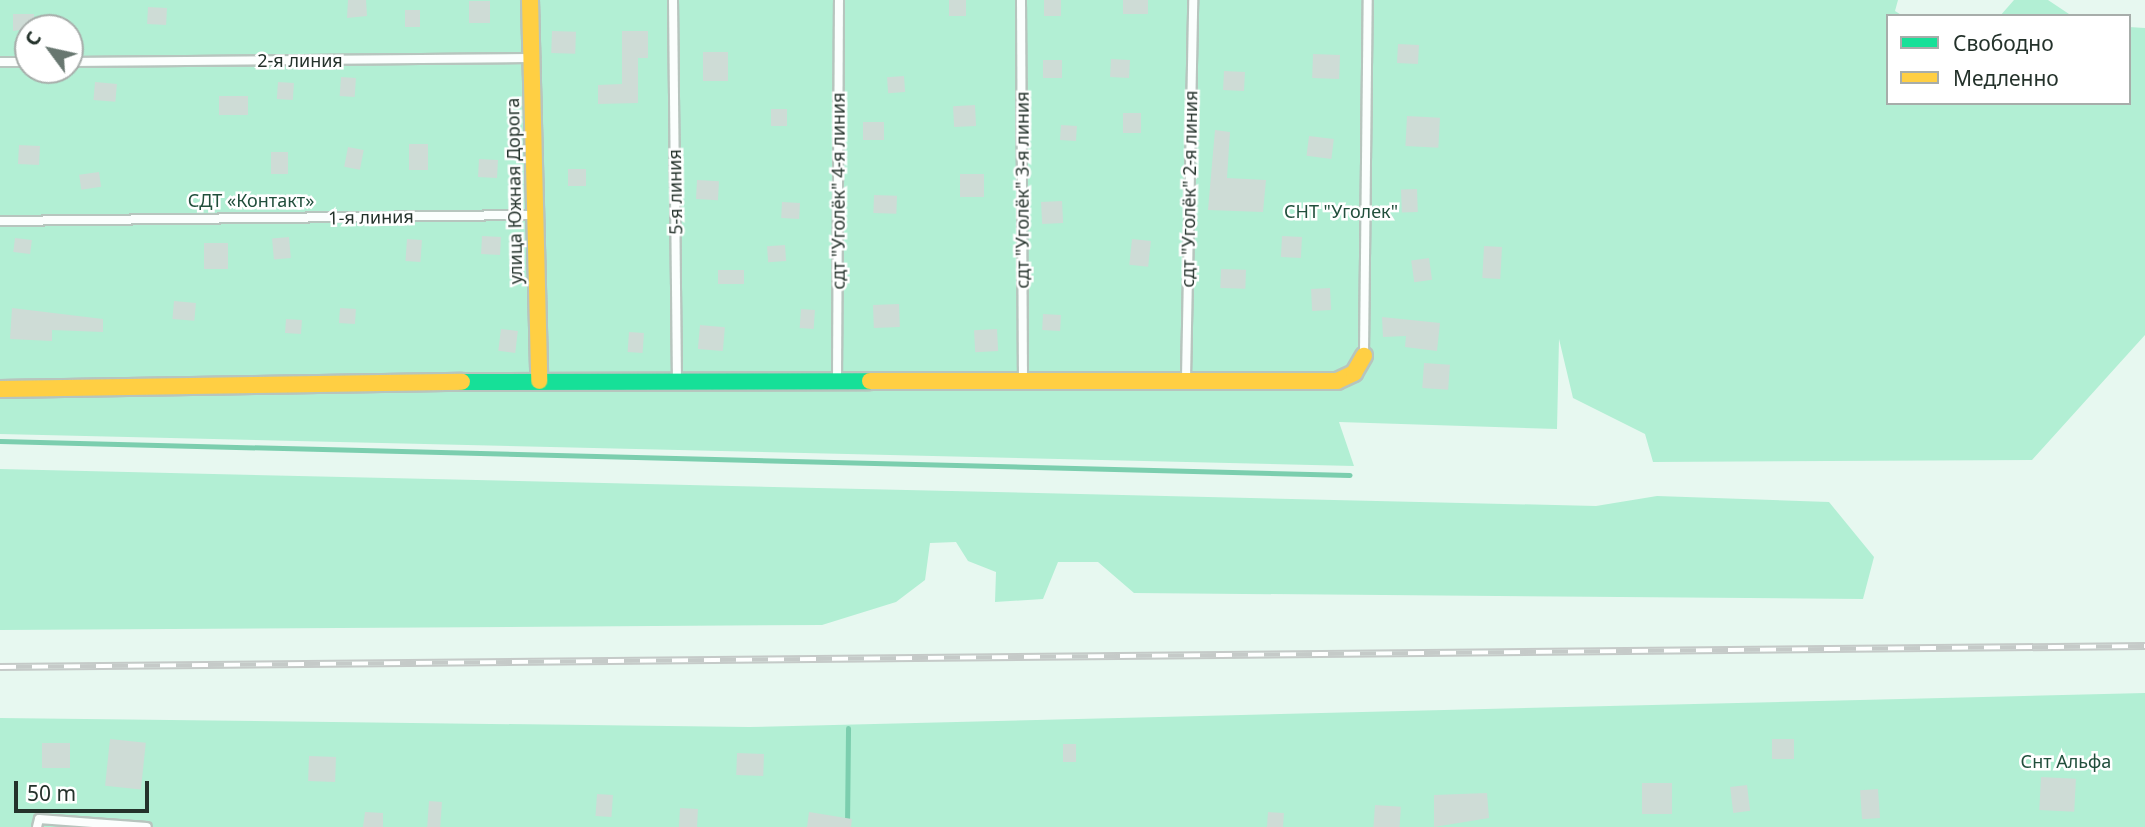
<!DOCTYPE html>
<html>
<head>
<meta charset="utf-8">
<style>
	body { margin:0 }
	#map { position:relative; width:2145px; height:827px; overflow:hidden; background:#e7f8f0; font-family:"Noto Sans",sans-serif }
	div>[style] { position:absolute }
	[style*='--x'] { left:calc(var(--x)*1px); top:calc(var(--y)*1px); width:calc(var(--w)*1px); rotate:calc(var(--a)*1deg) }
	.green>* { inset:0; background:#b2efd4 }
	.stream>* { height:5px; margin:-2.5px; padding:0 2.5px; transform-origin:2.5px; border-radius:2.5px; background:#7bceae }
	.building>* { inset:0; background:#cedcd6; transform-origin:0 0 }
	.roads { filter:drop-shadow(2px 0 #b7c5be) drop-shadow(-2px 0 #b7c5be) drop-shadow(0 2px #b7c5be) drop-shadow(0 -2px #b7c5be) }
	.lane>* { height:8px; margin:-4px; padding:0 4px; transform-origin:4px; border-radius:4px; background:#fbfefd }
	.fast>* { height:16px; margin:-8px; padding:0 8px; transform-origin:8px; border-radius:8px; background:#16e098 }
	.slow>* { height:16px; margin:-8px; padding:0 8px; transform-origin:8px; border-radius:8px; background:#ffcf43 }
	.rail>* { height:8px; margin-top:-4px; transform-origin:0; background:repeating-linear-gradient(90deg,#fff 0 16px,#c5cac8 0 32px); box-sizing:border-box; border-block:2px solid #c5cac8 }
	span { translate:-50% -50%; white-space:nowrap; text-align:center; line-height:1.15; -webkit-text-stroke:5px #fff; paint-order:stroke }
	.street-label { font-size:18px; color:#24322b }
	.park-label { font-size:18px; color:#214f3c }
	.legend { position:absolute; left:1886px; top:14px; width:245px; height:91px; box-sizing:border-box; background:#fff; border:2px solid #a7adaa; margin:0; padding:9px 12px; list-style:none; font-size:21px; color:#24322b }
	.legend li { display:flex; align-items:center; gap:14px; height:35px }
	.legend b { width:35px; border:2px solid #a7adaa }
	.north { position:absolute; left:14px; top:14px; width:70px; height:70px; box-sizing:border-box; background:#fff; border:2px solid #a7adaa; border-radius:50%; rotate:303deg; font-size:19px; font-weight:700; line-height:28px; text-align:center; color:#24322b }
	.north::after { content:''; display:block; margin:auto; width:24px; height:32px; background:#687770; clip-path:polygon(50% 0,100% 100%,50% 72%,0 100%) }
	.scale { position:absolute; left:14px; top:781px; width:135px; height:32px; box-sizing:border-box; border:4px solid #24322b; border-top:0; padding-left:9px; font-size:21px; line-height:24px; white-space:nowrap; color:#24322b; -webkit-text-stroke:5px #fff; paint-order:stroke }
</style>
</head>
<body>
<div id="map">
	<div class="green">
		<div style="clip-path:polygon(evenodd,0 0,1898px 0,1895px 11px,1903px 16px,1888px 16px,1888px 103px,2129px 103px,2129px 27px,2145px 28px,2145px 335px,2032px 460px,1653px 462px,1645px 434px,1573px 398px,1559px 339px,1557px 429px,1339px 422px,1354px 466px,0 434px,0 0,28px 28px,70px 28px,70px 70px,28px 70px,28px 28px)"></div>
		<div style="clip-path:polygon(2014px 0,2048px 0,2072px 16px,2000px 16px)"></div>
		<div style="clip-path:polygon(0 469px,1596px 506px,1657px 496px,1829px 502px,1874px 557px,1863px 599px,1134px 593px,1098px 562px,1058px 562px,1043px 599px,995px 602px,996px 572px,968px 561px,956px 542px,930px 543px,925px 580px,896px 602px,822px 625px,0 630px)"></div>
		<div style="clip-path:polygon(2145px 693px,2145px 827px,0 827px,0 718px,749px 727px)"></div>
	</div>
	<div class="stream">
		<div style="--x:0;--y:441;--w:1350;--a:1.44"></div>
		<div style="--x:847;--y:827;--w:99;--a:-89.4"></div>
	</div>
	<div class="building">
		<div style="clip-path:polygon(348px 0,366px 0,367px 16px,347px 18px)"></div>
		<div style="left:949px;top:0;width:17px;height:16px"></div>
		<div style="left:1044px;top:0;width:17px;height:16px"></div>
		<div style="left:1123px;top:0;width:25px;height:14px"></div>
		<div style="left:469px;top:1px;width:21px;height:22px"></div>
		<div style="left:148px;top:7px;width:19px;height:17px;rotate:3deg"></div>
		<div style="left:405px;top:10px;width:15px;height:17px"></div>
		<div style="clip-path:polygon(13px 14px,34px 14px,34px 28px,13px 31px)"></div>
		<div style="left:552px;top:31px;width:24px;height:22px;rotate:2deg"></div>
		<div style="clip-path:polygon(622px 31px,648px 31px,648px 58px,638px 58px,638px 103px,598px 104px,598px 85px,622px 84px)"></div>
		<div style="left:1398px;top:44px;width:21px;height:19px;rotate:3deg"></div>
		<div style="left:703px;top:52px;width:25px;height:29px"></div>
		<div style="left:1313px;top:54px;width:27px;height:24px;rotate:2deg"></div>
		<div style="left:1111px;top:59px;width:19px;height:18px;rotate:3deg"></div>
		<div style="left:1043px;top:60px;width:19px;height:18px"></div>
		<div style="left:1224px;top:71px;width:21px;height:19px;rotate:3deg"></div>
		<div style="left:904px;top:76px;width:16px;height:17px;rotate:86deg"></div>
		<div style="left:341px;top:77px;width:15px;height:19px;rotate:4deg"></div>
		<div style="left:95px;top:82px;width:22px;height:18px;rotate:5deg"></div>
		<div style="left:278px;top:82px;width:16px;height:17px;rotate:4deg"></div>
		<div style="left:219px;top:96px;width:29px;height:19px"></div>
		<div style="left:975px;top:105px;width:21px;height:22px;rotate:87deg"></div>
		<div style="left:771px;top:109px;width:16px;height:17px"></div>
		<div style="left:1123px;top:113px;width:18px;height:20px"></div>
		<div style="left:1407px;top:116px;width:33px;height:30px;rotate:3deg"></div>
		<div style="left:884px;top:122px;width:18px;height:21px;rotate:90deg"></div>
		<div style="left:1061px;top:125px;width:16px;height:15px;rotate:4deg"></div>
		<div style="clip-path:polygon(1215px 130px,1230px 132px,1227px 178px,1266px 180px,1263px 212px,1208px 210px)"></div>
		<div style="left:1309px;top:136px;width:25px;height:20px;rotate:7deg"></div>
		<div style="left:409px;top:144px;width:19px;height:26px"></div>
		<div style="left:19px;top:145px;width:21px;height:19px;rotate:3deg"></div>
		<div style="left:348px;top:147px;width:16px;height:20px;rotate:11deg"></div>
		<div style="left:288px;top:152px;width:22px;height:17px;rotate:90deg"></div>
		<div style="left:479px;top:159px;width:19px;height:18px;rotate:3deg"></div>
		<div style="left:586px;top:169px;width:17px;height:18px;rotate:90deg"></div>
		<div style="left:99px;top:172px;width:15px;height:20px;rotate:82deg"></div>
		<div style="left:960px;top:174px;width:24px;height:23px"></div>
		<div style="left:697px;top:180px;width:22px;height:19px;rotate:3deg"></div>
		<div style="left:1417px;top:189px;width:23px;height:16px;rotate:88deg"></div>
		<div style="left:874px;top:195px;width:23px;height:18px;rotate:2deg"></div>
		<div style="left:1062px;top:201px;width:22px;height:21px;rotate:87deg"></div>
		<div style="left:782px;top:202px;width:18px;height:16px;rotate:3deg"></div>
		<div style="left:482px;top:236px;width:19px;height:18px;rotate:3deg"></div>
		<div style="left:1282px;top:236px;width:20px;height:21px;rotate:3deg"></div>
		<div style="left:289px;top:237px;width:21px;height:17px;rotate:85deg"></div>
		<div style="left:15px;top:238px;width:17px;height:14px;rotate:7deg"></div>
		<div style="left:407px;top:239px;width:15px;height:22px;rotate:4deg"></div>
		<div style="left:1132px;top:239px;width:19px;height:26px;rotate:6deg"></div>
		<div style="left:204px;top:243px;width:24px;height:26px"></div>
		<div style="left:785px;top:245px;width:16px;height:18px;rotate:86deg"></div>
		<div style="left:1484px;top:246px;width:18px;height:32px;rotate:3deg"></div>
		<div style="left:1429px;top:258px;width:22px;height:18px;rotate:82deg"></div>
		<div style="left:1221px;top:269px;width:25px;height:19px;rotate:2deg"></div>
		<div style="left:718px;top:270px;width:26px;height:14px"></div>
		<div style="left:1330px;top:288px;width:22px;height:19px;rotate:87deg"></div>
		<div style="left:174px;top:301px;width:22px;height:18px;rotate:5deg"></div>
		<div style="left:899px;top:304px;width:23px;height:26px;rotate:88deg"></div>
		<div style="clip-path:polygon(12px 308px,103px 319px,103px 332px,52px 330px,52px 341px,10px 339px)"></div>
		<div style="left:340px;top:308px;width:16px;height:15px;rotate:4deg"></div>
		<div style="left:801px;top:309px;width:14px;height:19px;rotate:4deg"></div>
		<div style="left:1043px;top:314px;width:18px;height:16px;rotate:3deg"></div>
		<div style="clip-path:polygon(1382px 317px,1440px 323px,1437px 351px,1405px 347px,1406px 336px,1383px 337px)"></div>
		<div style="left:286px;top:319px;width:16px;height:14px;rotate:4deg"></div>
		<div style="left:700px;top:325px;width:25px;height:24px;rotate:5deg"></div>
		<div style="left:501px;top:329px;width:17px;height:22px;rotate:7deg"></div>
		<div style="left:997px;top:329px;width:22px;height:23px;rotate:87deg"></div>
		<div style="left:629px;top:332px;width:15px;height:20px;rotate:4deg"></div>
		<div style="left:1424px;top:363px;width:26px;height:25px;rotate:4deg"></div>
		<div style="left:110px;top:739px;width:36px;height:47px;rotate:6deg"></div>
		<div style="left:1794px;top:739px;width:20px;height:22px;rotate:90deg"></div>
		<div style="left:42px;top:743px;width:28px;height:25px"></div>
		<div style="left:1063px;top:744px;width:13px;height:18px"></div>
		<div style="left:737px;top:753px;width:27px;height:22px;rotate:2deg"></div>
		<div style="left:309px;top:756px;width:27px;height:25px;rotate:2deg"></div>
		<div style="left:2041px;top:777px;width:35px;height:33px;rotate:3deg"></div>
		<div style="left:1672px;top:783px;width:31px;height:30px;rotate:90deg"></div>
		<div style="left:1747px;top:785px;width:26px;height:17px;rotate:83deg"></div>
		<div style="left:1878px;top:789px;width:29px;height:18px;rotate:86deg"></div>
		<div style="clip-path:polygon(1487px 793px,1489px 818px,1434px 827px,1434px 795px)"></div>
		<div style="left:597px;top:794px;width:16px;height:22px;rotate:4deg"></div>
		<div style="left:429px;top:801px;width:13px;height:26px;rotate:4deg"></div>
		<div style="left:1375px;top:805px;width:26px;height:22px;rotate:4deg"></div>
		<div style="left:680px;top:808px;width:18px;height:19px;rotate:3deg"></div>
		<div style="clip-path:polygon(365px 812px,383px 813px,383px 827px,363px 827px)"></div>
		<div style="clip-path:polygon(809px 812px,852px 819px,851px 827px,807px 827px)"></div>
		<div style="left:1268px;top:812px;width:16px;height:15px;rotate:4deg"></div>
	</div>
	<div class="roads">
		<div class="lane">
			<div style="--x:673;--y:0;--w:377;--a:89.4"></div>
			<div style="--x:1021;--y:0;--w:378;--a:89.7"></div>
			<div style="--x:0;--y:62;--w:28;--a:0"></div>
			<div style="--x:70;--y:62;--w:459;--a:-0.5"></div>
			<div style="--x:0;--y:221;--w:532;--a:-0.65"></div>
			<div style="--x:1364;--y:353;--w:353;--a:-89.4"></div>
			<div style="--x:1186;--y:378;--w:378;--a:-88.9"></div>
			<div style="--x:837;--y:379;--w:379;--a:-89.7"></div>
			<div style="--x:37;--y:827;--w:8;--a:-76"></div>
			<div style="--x:39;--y:819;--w:108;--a:4.2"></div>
		</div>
		<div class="fast">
			<div style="--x:462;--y:382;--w:408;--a:-0.1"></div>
		</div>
		<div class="slow">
			<div style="--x:530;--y:0;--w:381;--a:88.6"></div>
			<div style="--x:870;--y:381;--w:467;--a:0"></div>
			<div style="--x:1337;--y:381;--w:19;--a:-25"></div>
			<div style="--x:1354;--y:373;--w:20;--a:-60"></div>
			<div style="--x:0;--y:389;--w:462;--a:-0.9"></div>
		</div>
	</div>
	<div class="rail">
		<div style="--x:0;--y:667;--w:2145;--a:-0.56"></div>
	</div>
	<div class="street-label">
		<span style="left:300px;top:60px">2-я линия</span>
		<span style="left:1189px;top:189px;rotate:-89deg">сдт "Уголёк" 2-я линия</span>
		<span style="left:1022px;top:190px;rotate:-90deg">сдт "Уголёк" 3-я линия</span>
		<span style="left:514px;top:191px;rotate:-91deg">улица Южная Дорога</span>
		<span style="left:838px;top:191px;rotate:-90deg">сдт "Уголёк" 4-я линия</span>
		<span style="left:675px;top:192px;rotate:-91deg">5-я линия</span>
		<span style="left:371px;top:217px;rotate:-1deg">1-я линия</span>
	</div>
	<div class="park-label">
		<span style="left:251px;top:200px">СДТ «Контакт»</span>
		<span style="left:1341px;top:211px">СНТ "Уголек"</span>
		<span style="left:2066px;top:761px">Снт Альфа</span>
	</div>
	<ul class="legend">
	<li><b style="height:9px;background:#16e098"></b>Свободно</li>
	<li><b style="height:9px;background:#ffcf43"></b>Медленно</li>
	</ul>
	<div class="north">С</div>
	<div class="scale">50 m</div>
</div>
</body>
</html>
